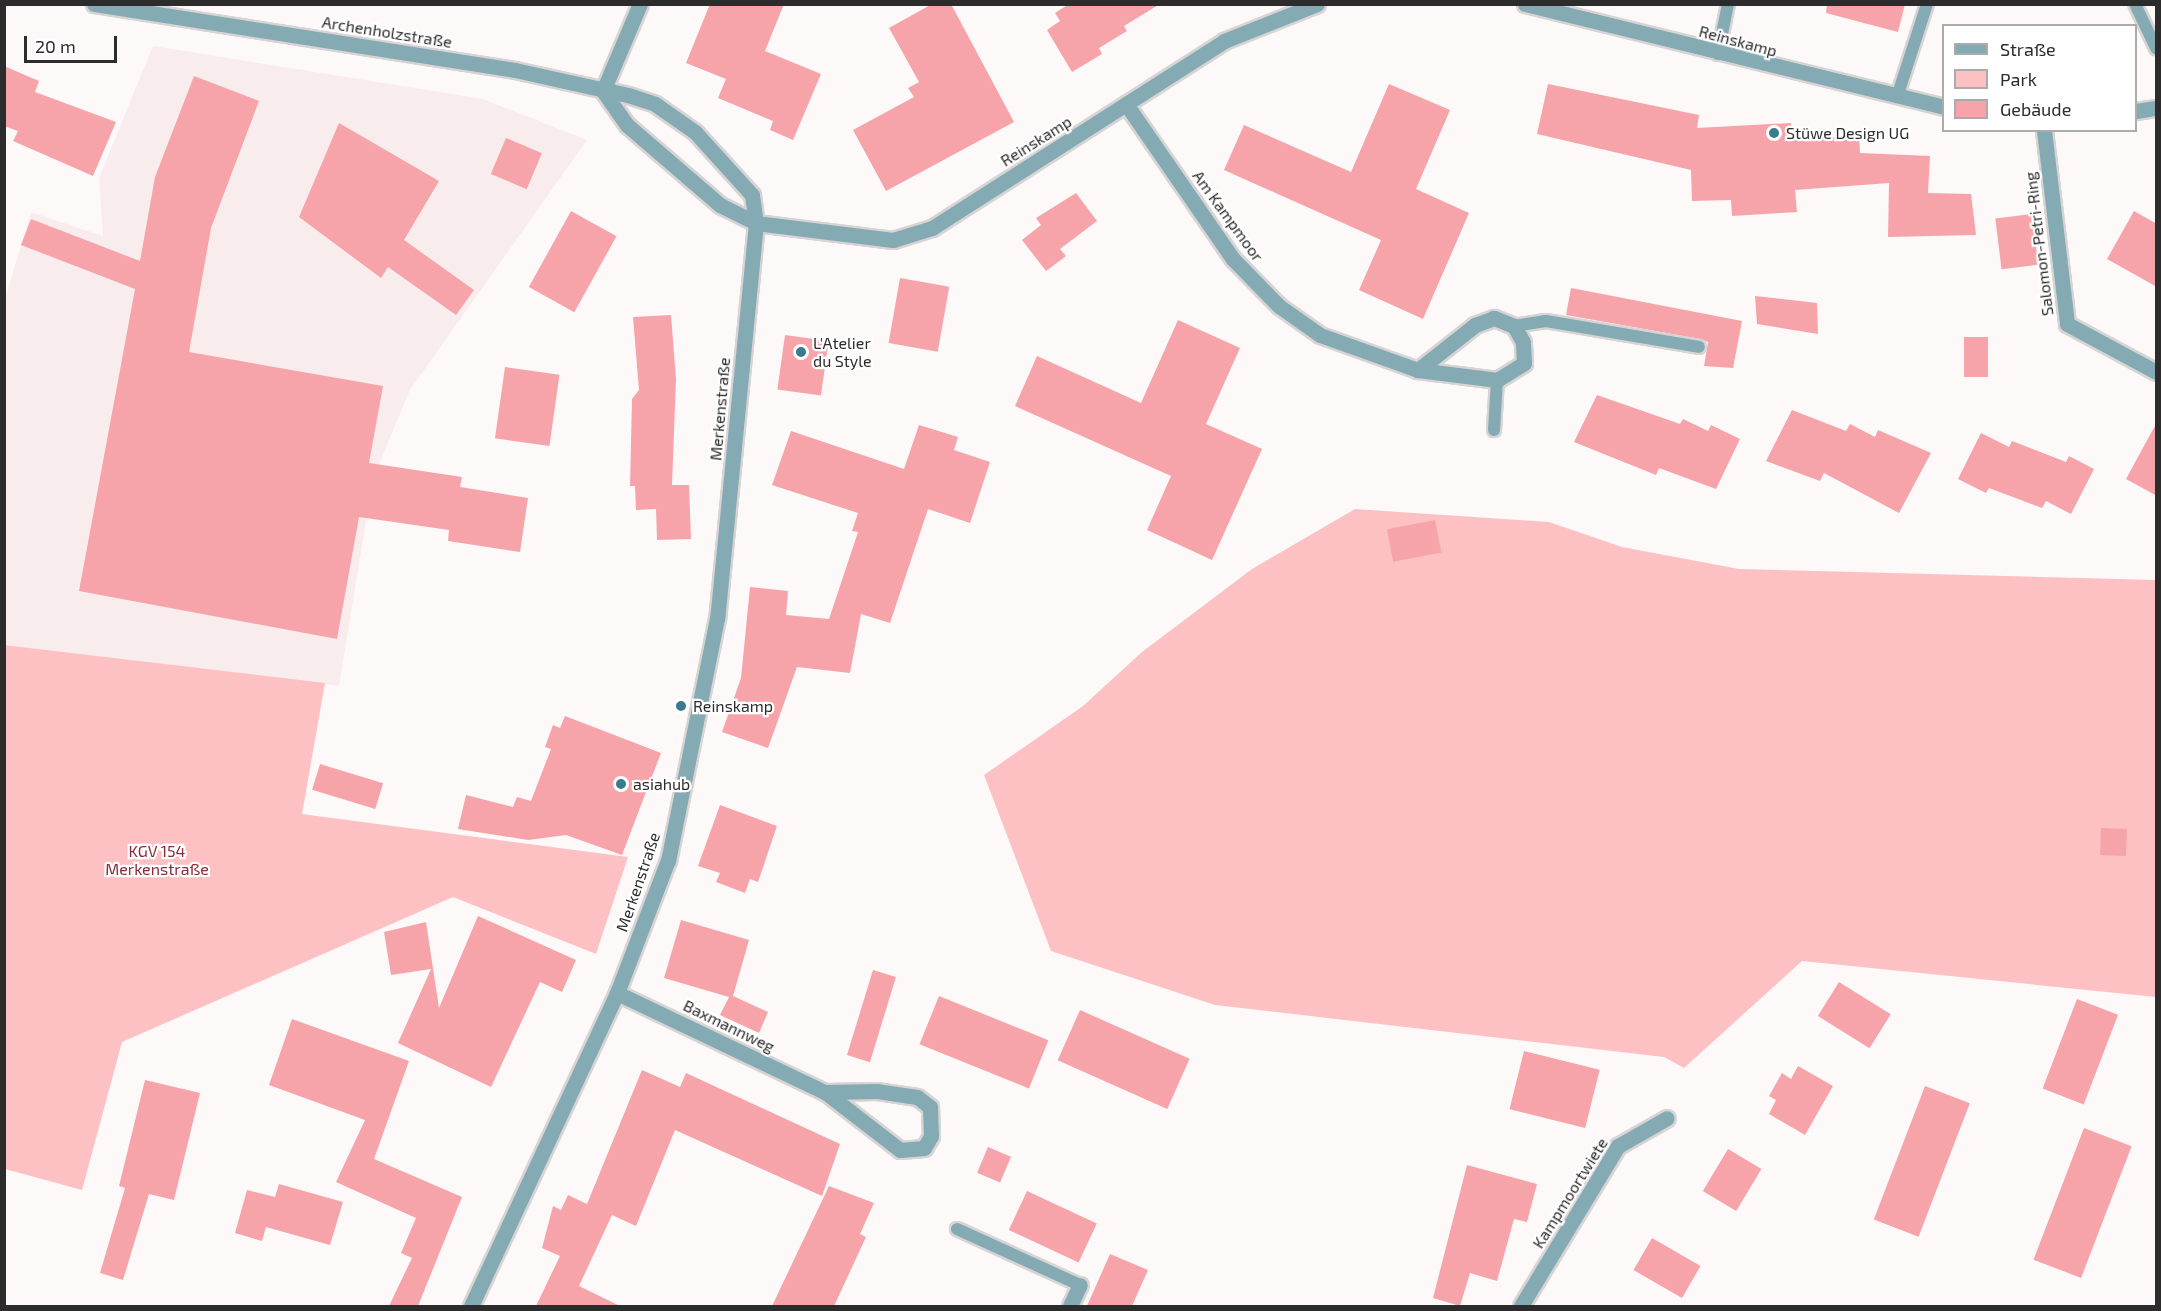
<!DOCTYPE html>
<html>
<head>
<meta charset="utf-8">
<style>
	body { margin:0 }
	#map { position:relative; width:2161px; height:1311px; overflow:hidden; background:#fdf9f9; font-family:"Exo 2",sans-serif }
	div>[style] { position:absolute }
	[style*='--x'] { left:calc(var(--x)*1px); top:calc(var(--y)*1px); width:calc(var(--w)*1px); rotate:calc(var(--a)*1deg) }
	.built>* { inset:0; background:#f9eced }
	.green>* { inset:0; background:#fdc1c4 }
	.building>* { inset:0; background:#f6a4aa; transform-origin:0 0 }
	.roads { filter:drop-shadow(2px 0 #d8d4d4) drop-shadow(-2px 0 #d8d4d4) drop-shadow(0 2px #d8d4d4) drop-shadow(0 -2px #d8d4d4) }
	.service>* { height:12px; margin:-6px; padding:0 6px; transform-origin:6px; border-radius:6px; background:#84aab4 }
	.minor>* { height:15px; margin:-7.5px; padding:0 7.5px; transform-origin:7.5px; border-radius:7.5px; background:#84aab4 }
	.dots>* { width:16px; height:16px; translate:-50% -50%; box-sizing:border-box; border:3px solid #fff; border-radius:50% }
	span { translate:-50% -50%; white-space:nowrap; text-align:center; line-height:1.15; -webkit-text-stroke:4.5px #fff; paint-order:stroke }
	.street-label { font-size:16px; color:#2d2c2c }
	.poi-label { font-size:16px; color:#2d2c2c }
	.left { translate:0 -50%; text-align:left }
	.park-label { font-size:16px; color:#882b3a }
	.frame { position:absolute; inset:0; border:6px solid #2d2c2c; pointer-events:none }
	.legend { position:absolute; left:1942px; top:24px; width:195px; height:108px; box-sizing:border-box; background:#fff; border:2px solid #ababab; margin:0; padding:8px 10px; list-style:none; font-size:18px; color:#2d2c2c }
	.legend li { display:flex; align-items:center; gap:12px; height:30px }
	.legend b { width:30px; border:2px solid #ababab }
	.scale { position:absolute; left:24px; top:36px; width:93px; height:27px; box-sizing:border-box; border:3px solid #2d2c2c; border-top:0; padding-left:8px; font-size:18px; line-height:21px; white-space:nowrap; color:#2d2c2c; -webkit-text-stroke:4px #fff; paint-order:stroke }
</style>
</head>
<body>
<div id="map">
	<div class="built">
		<div style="clip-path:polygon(153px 46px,483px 99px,587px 140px,410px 390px,373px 478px,339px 686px,5px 645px,5px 299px,31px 212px,103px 236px,99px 178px)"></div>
	</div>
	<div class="green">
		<div style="clip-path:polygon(1355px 509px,1549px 522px,1622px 547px,1739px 569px,2156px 580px,2156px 997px,1802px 961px,1684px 1068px,1664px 1057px,1215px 1005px,1051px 951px,984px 775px,1083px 706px,1142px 652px,1252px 569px)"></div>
		<div style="clip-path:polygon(4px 645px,325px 683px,302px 814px,628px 857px,596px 954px,453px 897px,122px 1042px,82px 1190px,5px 1169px)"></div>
	</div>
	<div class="building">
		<div style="clip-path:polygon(710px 4px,784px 4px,765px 51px,821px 74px,793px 140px,770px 130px,773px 121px,718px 98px,726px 79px,686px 63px)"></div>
		<div style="clip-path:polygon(932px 4px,951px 4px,1014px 122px,886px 191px,853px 130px,914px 97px,908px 88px,919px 82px,889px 28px)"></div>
		<div style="clip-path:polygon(1069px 4px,1160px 4px,1124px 26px,1127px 31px,1099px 48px,1102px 54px,1072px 72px,1047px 30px,1060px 21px,1055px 13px)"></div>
		<div style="clip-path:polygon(1827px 4px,1905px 4px,1898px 32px,1826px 13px)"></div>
		<div style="clip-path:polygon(4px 66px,39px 81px,35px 92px,116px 122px,93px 176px,13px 141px,18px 131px,4px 126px)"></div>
		<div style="clip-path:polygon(194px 76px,259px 101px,211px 228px,189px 352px,383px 386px,369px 463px,462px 477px,460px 487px,528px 498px,520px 552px,448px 541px,449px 530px,359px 517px,337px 639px,79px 591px,135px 289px,21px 245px,31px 219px,140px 261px,155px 177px)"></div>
		<div style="clip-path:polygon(1389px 84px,1450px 110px,1416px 189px,1469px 213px,1423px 319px,1359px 290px,1381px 240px,1224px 170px,1244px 125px,1351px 172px)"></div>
		<div style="clip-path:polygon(1548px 84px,1699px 115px,1697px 128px,1791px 123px,1792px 140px,1859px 136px,1860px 153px,1930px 156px,1928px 193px,1971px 194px,1976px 235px,1888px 237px,1889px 183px,1795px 190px,1797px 212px,1732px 216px,1731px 200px,1692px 201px,1691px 170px,1537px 134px)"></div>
		<div style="clip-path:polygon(339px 123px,439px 181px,404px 240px,474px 290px,456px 315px,388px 267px,381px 278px,299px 217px)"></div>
		<div style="left:506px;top:138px;width:39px;height:39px;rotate:23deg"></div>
		<div style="clip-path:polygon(1076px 193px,1097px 221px,1060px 249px,1066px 256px,1046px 271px,1022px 240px,1041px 225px,1036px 218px)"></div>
		<div style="left:571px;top:211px;width:52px;height:87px;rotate:29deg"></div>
		<div style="clip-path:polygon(2134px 211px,2157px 224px,2157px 287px,2107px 259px)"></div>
		<div style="left:2032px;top:214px;width:51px;height:37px;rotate:83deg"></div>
		<div style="left:900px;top:278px;width:50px;height:66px;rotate:10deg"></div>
		<div style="clip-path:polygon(1571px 288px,1742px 321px,1733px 368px,1704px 366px,1708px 342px,1700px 339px,1566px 315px)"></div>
		<div style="clip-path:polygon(1755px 296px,1817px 303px,1818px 334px,1757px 324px)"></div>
		<div style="clip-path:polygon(671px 315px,676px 379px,672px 485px,689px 485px,691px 539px,657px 540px,656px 509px,636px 510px,635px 486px,630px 486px,632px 399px,639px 390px,633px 317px)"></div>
		<div style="clip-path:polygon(1178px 320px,1240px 348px,1206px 424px,1262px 449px,1212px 560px,1147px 530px,1171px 476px,1015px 406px,1037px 356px,1141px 403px)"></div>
		<div style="left:785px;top:335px;width:44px;height:55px;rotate:8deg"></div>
		<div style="left:1964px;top:337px;width:24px;height:40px"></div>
		<div style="left:505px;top:367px;width:55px;height:72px;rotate:8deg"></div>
		<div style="clip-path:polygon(1597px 395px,1680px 424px,1683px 419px,1708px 431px,1711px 425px,1740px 439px,1716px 489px,1659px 468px,1656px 475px,1574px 442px)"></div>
		<div style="clip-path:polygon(1792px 410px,1846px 431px,1850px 424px,1875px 437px,1878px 430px,1931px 453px,1899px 513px,1824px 473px,1820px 481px,1766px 461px)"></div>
		<div style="clip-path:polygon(2157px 422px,2157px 496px,2126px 479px)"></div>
		<div style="clip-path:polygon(919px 425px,958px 437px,954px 450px,990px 462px,970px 523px,928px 509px,890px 623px,861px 614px,850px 673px,797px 667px,768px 748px,722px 732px,741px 678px,750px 587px,788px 591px,786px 615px,829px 619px,858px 532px,852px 531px,858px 513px,772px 485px,791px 431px,904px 469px)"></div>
		<div style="clip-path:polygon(1981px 433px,2009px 447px,2012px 441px,2066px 462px,2069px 456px,2094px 469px,2071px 514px,2046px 501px,2042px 508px,1989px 488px,1986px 493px,1958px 479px)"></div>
		<div style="left:1435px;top:520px;width:33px;height:49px;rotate:79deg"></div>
		<div style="clip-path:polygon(565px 716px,661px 753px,622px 855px,566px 835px,528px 840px,458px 829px,466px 795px,513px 807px,517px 797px,531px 801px,551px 749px,545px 747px,553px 725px,560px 728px)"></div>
		<div style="left:320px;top:764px;width:66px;height:27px;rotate:17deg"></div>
		<div style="clip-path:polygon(720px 805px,777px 826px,758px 882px,750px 879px,745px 893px,716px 882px,720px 873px,698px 866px)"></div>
		<div style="left:2101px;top:828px;width:26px;height:27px;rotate:2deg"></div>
		<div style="clip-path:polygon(478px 916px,576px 960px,562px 992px,540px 982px,491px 1087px,398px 1043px,431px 969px,391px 975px,384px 932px,426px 922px,439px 1008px)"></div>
		<div style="clip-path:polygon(681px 920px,749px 940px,733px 996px,768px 1012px,759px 1033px,720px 1015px,729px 997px,664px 978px)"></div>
		<div style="left:873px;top:970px;width:24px;height:89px;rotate:17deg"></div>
		<div style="left:1839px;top:982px;width:61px;height:40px;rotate:32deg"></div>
		<div style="left:939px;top:996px;width:118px;height:52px;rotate:22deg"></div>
		<div style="left:2077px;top:999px;width:44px;height:96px;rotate:21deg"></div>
		<div style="left:1080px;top:1010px;width:120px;height:55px;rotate:24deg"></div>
		<div style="clip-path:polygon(292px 1019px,409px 1061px,374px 1159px,462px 1197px,418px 1306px,389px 1306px,412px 1258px,401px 1253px,416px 1218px,336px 1182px,365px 1120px,269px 1085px)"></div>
		<div style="left:1524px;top:1051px;width:78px;height:60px;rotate:14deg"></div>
		<div style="clip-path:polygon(1798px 1066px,1833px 1086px,1805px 1135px,1769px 1114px,1776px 1100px,1769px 1096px,1782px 1073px,1791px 1079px)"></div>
		<div style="clip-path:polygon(642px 1070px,680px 1087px,686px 1073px,840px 1144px,822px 1196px,675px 1130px,636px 1226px,612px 1215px,579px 1286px,620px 1306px,536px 1306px,560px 1256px,542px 1248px,553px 1206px,561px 1210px,568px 1195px,587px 1204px)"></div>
		<div style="clip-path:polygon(145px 1080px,200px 1093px,174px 1200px,149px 1194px,123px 1280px,100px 1273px,125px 1188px,119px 1186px)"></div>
		<div style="left:1925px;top:1086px;width:48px;height:143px;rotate:21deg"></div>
		<div style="left:2084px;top:1128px;width:51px;height:141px;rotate:21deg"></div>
		<div style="left:988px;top:1147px;width:25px;height:28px;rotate:23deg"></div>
		<div style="left:1728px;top:1149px;width:39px;height:49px;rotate:31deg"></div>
		<div style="clip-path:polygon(1467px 1165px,1537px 1184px,1527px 1222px,1514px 1219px,1497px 1281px,1470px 1273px,1460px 1306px,1433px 1298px)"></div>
		<div style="clip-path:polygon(279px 1184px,343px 1202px,330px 1245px,266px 1227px,262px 1241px,235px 1233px,247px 1190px,275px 1197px)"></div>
		<div style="clip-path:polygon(829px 1186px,874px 1203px,860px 1234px,866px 1237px,834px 1306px,772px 1306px)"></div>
		<div style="left:1027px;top:1191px;width:77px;height:43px;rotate:25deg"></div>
		<div style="left:1652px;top:1238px;width:56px;height:37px;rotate:30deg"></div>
		<div style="clip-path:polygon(1110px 1254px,1148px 1270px,1132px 1306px,1087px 1306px)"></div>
	</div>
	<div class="roads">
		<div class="service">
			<div style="--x:2135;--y:4;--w:49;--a:64.5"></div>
			<div style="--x:1718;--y:54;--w:51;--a:-78.7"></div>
			<div style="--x:1897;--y:97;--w:98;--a:-72.1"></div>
			<div style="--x:1514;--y:326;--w:32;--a:-9"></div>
			<div style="--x:1546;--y:321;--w:155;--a:9.6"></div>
			<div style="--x:1494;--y:430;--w:50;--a:-86.6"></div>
			<div style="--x:957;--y:1229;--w:135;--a:24.5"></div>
		</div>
		<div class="minor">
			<div style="--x:94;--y:4;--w:426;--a:8.9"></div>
			<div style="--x:515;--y:70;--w:116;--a:12.5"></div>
			<div style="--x:628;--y:95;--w:28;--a:18"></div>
			<div style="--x:655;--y:104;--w:49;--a:35"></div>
			<div style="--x:695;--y:132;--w:85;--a:47.9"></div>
			<div style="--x:752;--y:195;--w:28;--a:82"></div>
			<div style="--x:756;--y:223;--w:397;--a:95.6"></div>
			<div style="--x:717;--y:618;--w:247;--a:101.4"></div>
			<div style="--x:668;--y:860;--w:142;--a:111"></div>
			<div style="--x:617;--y:993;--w:345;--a:115"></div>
			<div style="--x:1525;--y:4;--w:431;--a:13.8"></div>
			<div style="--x:603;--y:91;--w:42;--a:54.8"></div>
			<div style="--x:627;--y:125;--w:123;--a:40.7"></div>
			<div style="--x:720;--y:205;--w:40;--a:26.6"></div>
			<div style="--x:756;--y:223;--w:138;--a:7.1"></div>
			<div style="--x:893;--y:240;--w:41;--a:-17.1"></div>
			<div style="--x:932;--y:228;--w:347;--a:-32.6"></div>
			<div style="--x:1224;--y:41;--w:100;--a:-21.7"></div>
			<div style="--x:603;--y:91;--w:95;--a:-67"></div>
			<div style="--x:1126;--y:104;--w:188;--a:55.4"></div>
			<div style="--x:1233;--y:259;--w:66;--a:45.6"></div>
			<div style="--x:1279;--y:306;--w:50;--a:35.3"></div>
			<div style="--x:1320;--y:335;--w:104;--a:19.7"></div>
			<div style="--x:1418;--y:370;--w:80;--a:7.2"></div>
			<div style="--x:1497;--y:380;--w:32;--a:-32"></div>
			<div style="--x:1524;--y:363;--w:21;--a:-93"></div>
			<div style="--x:1523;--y:342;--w:18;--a:-119"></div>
			<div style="--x:1514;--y:326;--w:22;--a:-158"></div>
			<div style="--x:1494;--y:318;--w:20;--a:160"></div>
			<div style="--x:1475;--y:325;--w:73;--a:141.7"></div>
			<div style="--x:2136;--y:111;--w:20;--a:-9"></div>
			<div style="--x:2044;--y:130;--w:195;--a:83.2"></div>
			<div style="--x:2067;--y:324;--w:101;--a:28.3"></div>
			<div style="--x:617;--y:993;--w:230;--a:25.5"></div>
			<div style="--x:825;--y:1092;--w:95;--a:37.7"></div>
			<div style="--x:900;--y:1150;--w:24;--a:-5"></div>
			<div style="--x:924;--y:1148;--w:14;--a:-60"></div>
			<div style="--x:931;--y:1136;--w:29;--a:-92"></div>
			<div style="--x:930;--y:1107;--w:16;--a:-142"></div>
			<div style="--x:917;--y:1097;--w:40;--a:-171.5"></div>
			<div style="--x:877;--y:1091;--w:52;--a:178.9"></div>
			<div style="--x:1070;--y:1306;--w:23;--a:-65"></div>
			<div style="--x:1521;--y:1306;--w:187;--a:-58.8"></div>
			<div style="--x:1618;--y:1146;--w:56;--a:-29.7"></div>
		</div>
	</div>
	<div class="dots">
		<div style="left:1774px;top:133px;background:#397c8d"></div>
		<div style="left:801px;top:352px;background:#397c8d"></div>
		<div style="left:681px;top:706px;background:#397c8d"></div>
		<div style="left:621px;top:784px;background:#397c8d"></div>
	</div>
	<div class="street-label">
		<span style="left:387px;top:32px;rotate:9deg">Archenholzstraße</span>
		<span style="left:1738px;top:41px;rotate:15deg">Reinskamp</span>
		<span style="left:1036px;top:141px;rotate:-32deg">Reinskamp</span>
		<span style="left:1228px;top:216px;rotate:54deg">Am Kampmoor</span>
		<span style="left:2039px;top:244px;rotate:-97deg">Salomon-Petri-Ring</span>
		<span style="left:720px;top:409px;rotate:-85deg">Merkenstraße</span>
		<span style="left:638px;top:882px;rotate:-71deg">Merkenstraße</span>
		<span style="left:729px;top:1026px;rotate:26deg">Baxmannweg</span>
		<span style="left:1570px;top:1193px;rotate:-58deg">Kampmoortwiete</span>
	</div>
	<div class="poi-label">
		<span class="left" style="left:1786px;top:133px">Stüwe Design UG</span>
		<span class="left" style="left:813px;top:352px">L'Atelier<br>du Style</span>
		<span class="left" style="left:693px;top:706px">Reinskamp</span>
		<span class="left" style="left:633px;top:784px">asiahub</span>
	</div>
	<div class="park-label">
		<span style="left:157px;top:860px">KGV 154<br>Merkenstraße</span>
	</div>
	<div class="frame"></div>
	<ul class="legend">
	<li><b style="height:8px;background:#84aab4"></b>Straße</li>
	<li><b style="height:16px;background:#fdc1c4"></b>Park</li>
	<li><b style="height:16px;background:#f6a4aa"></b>Gebäude</li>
	</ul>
	<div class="scale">20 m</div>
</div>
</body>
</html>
